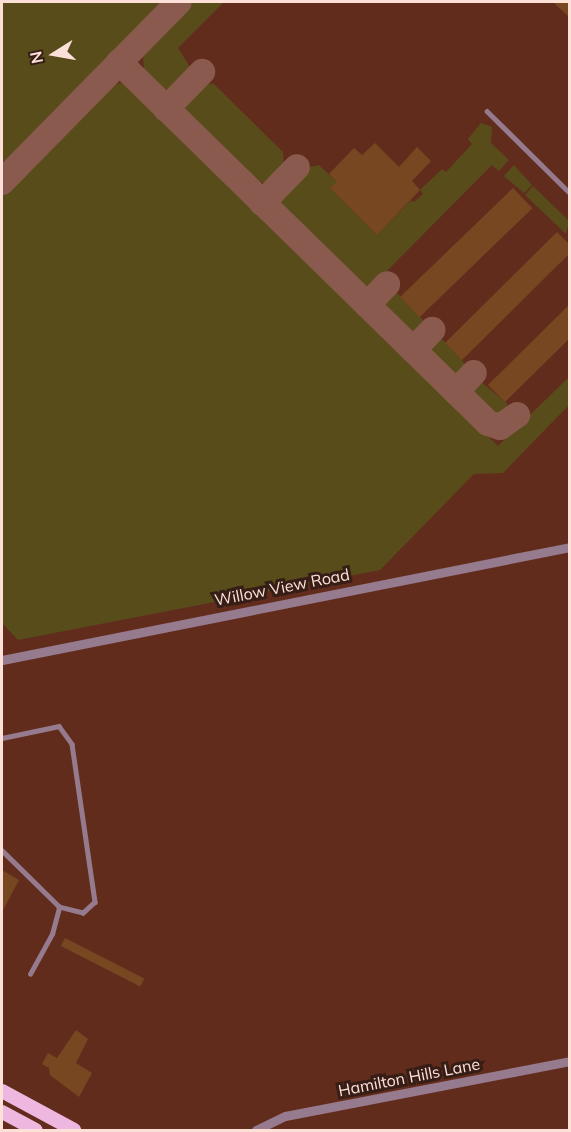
<!DOCTYPE html>
<html>
<head>
<meta charset="utf-8">
<style>
	body { margin:0 }
	#map { position:relative; width:571px; height:1132px; overflow:hidden; background:#622c1d; font-family:Mulish,sans-serif }
	div>[style] { position:absolute }
	[style*='--x'] { left:calc(var(--x)*1px); top:calc(var(--y)*1px); width:calc(var(--w)*1px); rotate:calc(var(--a)*1deg) }
	.green>* { inset:0; background:#584c1b }
	.taxiway>* { height:26px; margin:-13px; padding:0 13px; transform-origin:13px; border-radius:13px; background:#8a5a4e }
	.building>* { inset:0; background:#774722; transform-origin:0 0 }
	.service>* { height:4.5px; margin:-2.25px; padding:0 2.25px; transform-origin:2.25px; border-radius:2.25px; background:#967b8f }
	.minor>* { height:9px; margin:-4.5px; padding:0 4.5px; transform-origin:4.5px; border-radius:4.5px; background:#967b8f }
	.primary>* { height:14px; margin:-7px; padding:0 7px; transform-origin:7px; border-radius:7px; background:#eeb7df }
	span { translate:-50% -50%; white-space:nowrap; text-align:center; line-height:1.15; -webkit-text-stroke:6px #361d16; paint-order:stroke }
	.street-label { font-size:16px; color:#fde1d9 }
	.frame { position:absolute; inset:0; border:3px solid #fde1d9; pointer-events:none }
	.north { position:absolute; left:24px; top:24px; width:60px; height:60px; -webkit-text-stroke:4px #361d16; paint-order:stroke; rotate:259deg; font-size:16px; font-weight:700; line-height:24px; text-align:center; color:#fde1d9 }
	.north::after { content:''; display:block; margin:auto; width:21px; height:27px; background:#fde1d9; clip-path:polygon(50% 0,100% 100%,50% 72%,0 100%) }
</style>
</head>
<body>
<div id="map">
	<div class="green">
		<div style="clip-path:polygon(2px 2px,165px 2px,2px 167px)"></div>
		<div style="clip-path:polygon(191px 2px,224px 2px,178px 48px,190px 67px,173px 88px,164px 90px,144px 72px,143px 52px)"></div>
		<div style="clip-path:polygon(122px 83px,131px 87px,498px 446px,569px 377px,569px 405px,503px 473px,474px 474px,380px 570px,18px 640px,2px 623px,2px 194px,107px 86px)"></div>
		<div style="clip-path:polygon(205px 83px,214px 84px,283px 152px,284px 167px,268px 182px,256px 183px,186px 114px,185px 102px)"></div>
		<div style="clip-path:polygon(481px 123px,492px 127px,491px 143px,509px 160px,499px 171px,492px 165px,370px 288px,361px 287px,280px 204px,284px 193px,310px 167px,319px 165px,337px 182px,331px 189px,377px 235px,411px 200px,414px 202px,423px 194px,420px 190px,442px 169px,446px 172px,472px 144px,468px 139px)"></div>
		<div style="clip-path:polygon(514px 165px,532px 185px,524px 193px,504px 176px)"></div>
		<div style="clip-path:polygon(533px 186px,569px 221px,566px 234px,525px 195px)"></div>
		<div style="clip-path:polygon(397px 293px,423px 320px,415px 334px,408px 333px,383px 307px,386px 298px)"></div>
		<div style="clip-path:polygon(436px 339px,443px 340px,462px 360px,466px 368px,458px 376px,453px 376px,430px 354px,429px 346px)"></div>
		<div style="clip-path:polygon(480px 381px,507px 403px,508px 410px,502px 417px,494px 417px,473px 396px,471px 389px)"></div>
	</div>
	<div class="taxiway">
		<div style="--x:119;--y:62;--w:516;--a:44.37"></div>
		<div style="--x:488;--y:423;--w:13;--a:18"></div>
		<div style="--x:500;--y:427;--w:21;--a:-35"></div>
		<div style="--x:166;--y:109;--w:52;--a:-45.8"></div>
		<div style="--x:2;--y:182;--w:252;--a:-45.5"></div>
		<div style="--x:262;--y:203;--w:50;--a:-45.8"></div>
		<div style="--x:367;--y:305;--w:29;--a:-46"></div>
		<div style="--x:413;--y:350;--w:28;--a:-46"></div>
		<div style="--x:456;--y:392;--w:26;--a:-47"></div>
	</div>
	<div class="building">
		<div style="clip-path:polygon(553px 2px,570px 2px,570px 18px)"></div>
		<div style="clip-path:polygon(375px 143px,399px 167px,417px 147px,431px 161px,412px 181px,420px 190px,377px 235px,330px 188px,337px 182px,329px 174px,354px 148px,362px 155px)"></div>
		<div style="left:513px;top:188px;width:28px;height:157px;rotate:46deg"></div>
		<div style="clip-path:polygon(557px 232px,570px 245px,570px 253px,462px 360px,445px 343px)"></div>
		<div style="clip-path:polygon(570px 304px,570px 338px,505px 402px,488px 385px)"></div>
		<div style="clip-path:polygon(2px 870px,19px 880px,2px 912px)"></div>
		<div style="left:65px;top:938px;width:89px;height:9px;rotate:27deg"></div>
		<div style="clip-path:polygon(76px 1030px,88px 1039px,76px 1063px,92px 1073px,79px 1097px,50px 1075px,49px 1068px,42px 1064px,48px 1053px,57px 1058px)"></div>
	</div>
	<div class="service">
		<div style="--x:487;--y:111;--w:117;--a:44.7"></div>
		<div style="--x:2;--y:738;--w:58;--a:-11.9"></div>
		<div style="--x:59;--y:726;--w:22;--a:54"></div>
		<div style="--x:72;--y:744;--w:160;--a:81.7"></div>
		<div style="--x:95;--y:902;--w:16;--a:137"></div>
		<div style="--x:83;--y:913;--w:25;--a:-166"></div>
		<div style="--x:59;--y:907;--w:80;--a:-135.5"></div>
		<div style="--x:30;--y:974;--w:46;--a:-61.2"></div>
		<div style="--x:52;--y:934;--w:28;--a:-75"></div>
	</div>
	<div class="minor">
		<div style="--x:2;--y:660;--w:579;--a:-11.25"></div>
		<div style="--x:256;--y:1130;--w:32;--a:-26"></div>
		<div style="--x:285;--y:1116;--w:290;--a:-10.9"></div>
	</div>
	<div class="primary">
		<div style="--x:2;--y:1091;--w:82;--a:28.4"></div>
		<div style="--x:2;--y:1112;--w:38;--a:28"></div>
	</div>
	<div class="street-label">
		<span style="left:282px;top:587px;rotate:-11deg">Willow View Road</span>
		<span style="left:409px;top:1077px;rotate:-11deg">Hamilton Hills Lane</span>
	</div>
	<div class="frame"></div>
	<div class="north">N</div>
</div>
</body>
</html>
